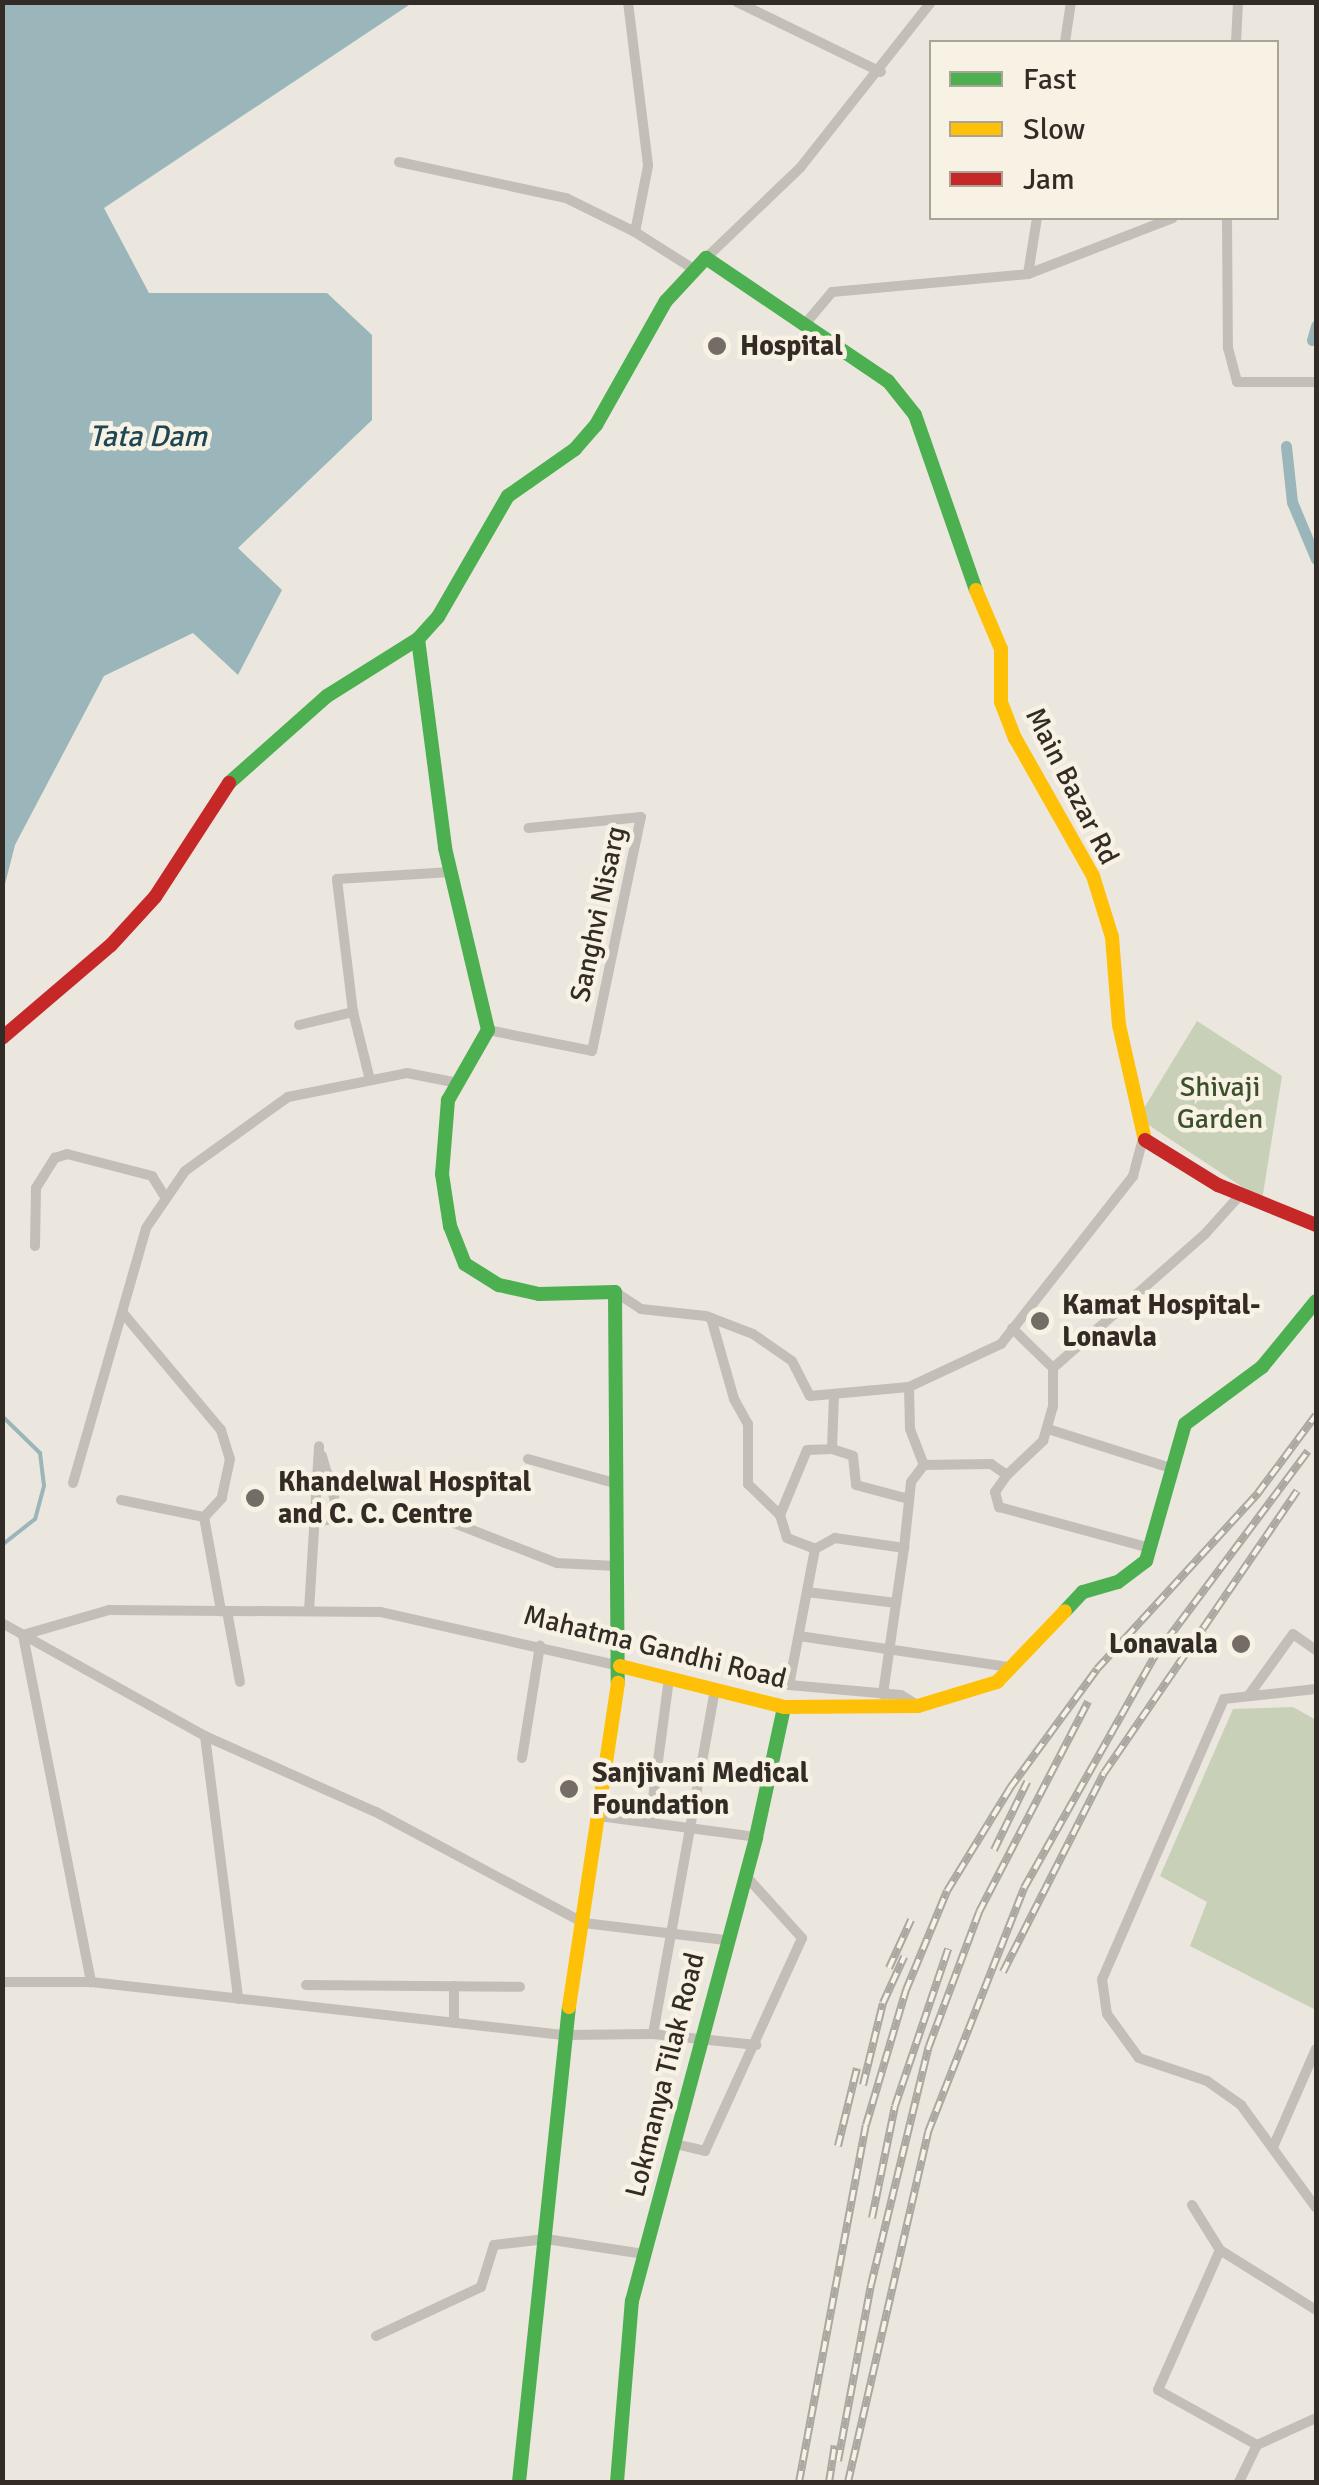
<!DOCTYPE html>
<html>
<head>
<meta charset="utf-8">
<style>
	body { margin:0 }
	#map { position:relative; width:1319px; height:2485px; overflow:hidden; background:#ebe7de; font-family:Signika,sans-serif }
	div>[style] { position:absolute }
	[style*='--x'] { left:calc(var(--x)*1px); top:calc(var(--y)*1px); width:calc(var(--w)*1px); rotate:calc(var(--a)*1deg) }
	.green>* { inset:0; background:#c8d0b8 }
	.water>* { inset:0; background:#9bb6ba }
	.stream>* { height:4px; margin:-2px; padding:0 2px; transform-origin:2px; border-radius:2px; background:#9bb6ba }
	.canal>* { height:11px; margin:-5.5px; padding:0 5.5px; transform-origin:5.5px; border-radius:5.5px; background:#9bb6ba }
	.street>* { height:10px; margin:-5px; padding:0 5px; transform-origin:5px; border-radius:5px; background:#c3beb7 }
	.fast>* { height:14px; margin:-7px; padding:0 7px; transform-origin:7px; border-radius:7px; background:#4caf50 }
	.slow>* { height:14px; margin:-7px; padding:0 7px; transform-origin:7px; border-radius:7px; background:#ffc107 }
	.jam>* { height:14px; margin:-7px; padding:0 7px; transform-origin:7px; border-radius:7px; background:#c62828 }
	.rail>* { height:8px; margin-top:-4px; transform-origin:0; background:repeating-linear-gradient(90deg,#f8f2e4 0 11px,#aba7a1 0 22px); box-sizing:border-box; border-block:2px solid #aba7a1 }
	.dots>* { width:28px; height:28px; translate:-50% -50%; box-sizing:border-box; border:5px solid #f8f2e4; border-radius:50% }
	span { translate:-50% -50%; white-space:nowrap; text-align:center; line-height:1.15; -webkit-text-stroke:9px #f8f2e4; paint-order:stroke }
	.poi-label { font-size:28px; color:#332c26; font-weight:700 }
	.left { translate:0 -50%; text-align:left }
	.right { translate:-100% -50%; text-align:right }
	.street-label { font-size:28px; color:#332c26 }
	.park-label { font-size:28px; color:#3c502b }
	.water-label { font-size:30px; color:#1e4653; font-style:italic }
	.frame { position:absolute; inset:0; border:5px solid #332c26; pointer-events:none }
	.legend { position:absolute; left:929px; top:40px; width:350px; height:180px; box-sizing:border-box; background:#f8f2e4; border:2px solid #a9a398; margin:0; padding:12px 18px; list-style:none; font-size:30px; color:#332c26 }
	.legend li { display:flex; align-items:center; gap:20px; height:50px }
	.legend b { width:50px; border:2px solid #a9a398 }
</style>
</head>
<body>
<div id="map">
	<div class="green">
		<div style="clip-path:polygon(1197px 1021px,1282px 1076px,1262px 1200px,1138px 1118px)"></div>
		<div style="clip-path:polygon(1293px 1707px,1316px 1720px,1316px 2010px,1190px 1946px,1207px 1902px,1160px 1876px,1233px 1709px)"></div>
	</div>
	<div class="water">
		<div style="clip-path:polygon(3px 2px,412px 3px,104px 208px,149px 293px,327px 293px,372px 335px,372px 420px,238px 548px,282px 590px,238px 675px,193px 633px,104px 676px,15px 845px,3px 892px)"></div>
	</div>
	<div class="stream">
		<div style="--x:2;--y:1416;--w:53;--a:44.2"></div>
		<div style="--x:40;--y:1453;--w:33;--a:83"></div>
		<div style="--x:44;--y:1486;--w:34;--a:105"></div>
		<div style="--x:35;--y:1519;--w:42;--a:141.8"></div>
	</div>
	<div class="canal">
		<div style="--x:1312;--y:340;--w:15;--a:-74"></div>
		<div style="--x:1286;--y:446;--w:56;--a:83.9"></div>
		<div style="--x:1292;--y:502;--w:62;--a:67.2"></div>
	</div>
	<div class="street">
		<div style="--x:628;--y:2;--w:165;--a:83"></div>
		<div style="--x:648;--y:166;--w:67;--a:101.1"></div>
		<div style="--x:635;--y:232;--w:71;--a:32.3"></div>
		<div style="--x:737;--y:2;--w:160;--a:25.9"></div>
		<div style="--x:1065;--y:42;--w:40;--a:-81.5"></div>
		<div style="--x:1236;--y:42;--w:40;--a:-87.1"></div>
		<div style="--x:399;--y:162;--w:171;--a:12.2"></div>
		<div style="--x:566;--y:198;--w:77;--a:26.2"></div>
		<div style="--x:1227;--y:218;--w:130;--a:89.6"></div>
		<div style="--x:1228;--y:348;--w:35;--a:75"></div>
		<div style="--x:1237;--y:382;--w:79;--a:0"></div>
		<div style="--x:706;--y:258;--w:130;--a:-43.8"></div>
		<div style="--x:800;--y:168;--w:211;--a:-51.7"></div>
		<div style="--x:1028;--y:274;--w:155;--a:-21.1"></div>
		<div style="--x:805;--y:324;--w:42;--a:-49.8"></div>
		<div style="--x:832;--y:292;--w:197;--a:-5.2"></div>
		<div style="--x:1028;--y:274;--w:57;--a:-80.9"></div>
		<div style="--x:299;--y:1025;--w:56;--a:-13.5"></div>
		<div style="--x:488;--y:1030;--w:106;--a:11.4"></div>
		<div style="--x:592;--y:1051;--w:239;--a:-78.2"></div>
		<div style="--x:641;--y:817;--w:113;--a:174.4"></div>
		<div style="--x:370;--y:1080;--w:70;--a:-104"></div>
		<div style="--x:353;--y:1012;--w:134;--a:-96.9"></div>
		<div style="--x:337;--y:879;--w:114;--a:-3.5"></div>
		<div style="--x:35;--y:1246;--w:58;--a:-89"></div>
		<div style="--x:36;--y:1188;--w:36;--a:-58"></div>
		<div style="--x:55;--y:1158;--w:13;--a:-18"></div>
		<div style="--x:67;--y:1154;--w:88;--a:14.5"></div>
		<div style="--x:152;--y:1176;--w:26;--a:58"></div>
		<div style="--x:615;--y:1292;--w:31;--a:33"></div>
		<div style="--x:641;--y:1309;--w:65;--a:6.1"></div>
		<div style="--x:706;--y:1316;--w:50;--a:21"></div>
		<div style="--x:753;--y:1334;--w:47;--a:34.7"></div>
		<div style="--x:792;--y:1361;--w:39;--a:63"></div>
		<div style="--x:810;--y:1396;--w:99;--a:-5.2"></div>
		<div style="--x:909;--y:1387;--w:102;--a:-25.1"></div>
		<div style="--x:1001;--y:1344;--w:214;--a:-51.8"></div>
		<div style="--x:1133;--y:1176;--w:38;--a:-75"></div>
		<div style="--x:122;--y:1312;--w:154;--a:50"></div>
		<div style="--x:221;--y:1430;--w:30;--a:73"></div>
		<div style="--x:230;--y:1459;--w:40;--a:102"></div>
		<div style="--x:222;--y:1498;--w:26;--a:133"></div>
		<div style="--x:204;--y:1517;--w:96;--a:79.7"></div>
		<div style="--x:711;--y:1318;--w:84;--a:74.1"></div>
		<div style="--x:734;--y:1399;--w:29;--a:61"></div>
		<div style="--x:748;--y:1424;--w:60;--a:90"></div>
		<div style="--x:748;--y:1484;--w:45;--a:44.1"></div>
		<div style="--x:780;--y:1515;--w:24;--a:73"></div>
		<div style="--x:787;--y:1538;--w:30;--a:21"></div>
		<div style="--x:815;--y:1549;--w:138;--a:100.8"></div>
		<div style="--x:789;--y:1685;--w:112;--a:5.1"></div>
		<div style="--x:901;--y:1695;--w:19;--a:32"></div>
		<div style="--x:1053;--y:1368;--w:203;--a:-41.4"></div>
		<div style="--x:1205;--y:1234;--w:52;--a:-48.1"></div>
		<div style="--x:909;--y:1387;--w:42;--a:88.6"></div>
		<div style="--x:910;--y:1429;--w:39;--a:69"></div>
		<div style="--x:924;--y:1465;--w:67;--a:-0.9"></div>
		<div style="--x:991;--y:1464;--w:19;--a:35"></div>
		<div style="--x:1007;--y:1475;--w:50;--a:-43.4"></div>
		<div style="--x:1043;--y:1441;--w:35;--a:-74"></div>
		<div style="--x:1053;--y:1407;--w:39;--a:-90"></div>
		<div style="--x:1053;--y:1368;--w:57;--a:-135.7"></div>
		<div style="--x:1048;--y:1429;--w:132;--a:17.6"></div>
		<div style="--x:832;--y:1449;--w:22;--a:18"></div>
		<div style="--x:853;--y:1456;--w:29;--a:84"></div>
		<div style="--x:856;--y:1485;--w:55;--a:14.8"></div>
		<div style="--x:528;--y:1459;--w:93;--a:15.5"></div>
		<div style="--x:1007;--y:1475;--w:21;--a:125"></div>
		<div style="--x:995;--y:1492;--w:16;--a:75"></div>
		<div style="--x:999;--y:1507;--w:156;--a:15.2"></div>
		<div style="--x:73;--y:1483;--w:265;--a:-74"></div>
		<div style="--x:146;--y:1228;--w:69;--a:-55.6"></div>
		<div style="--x:185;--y:1171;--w:127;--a:-35.7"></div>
		<div style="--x:288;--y:1097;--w:121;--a:-11.4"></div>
		<div style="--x:407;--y:1073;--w:52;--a:11.1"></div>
		<div style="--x:121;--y:1500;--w:85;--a:11.6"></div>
		<div style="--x:780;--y:1515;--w:70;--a:-67.4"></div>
		<div style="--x:807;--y:1450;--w:25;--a:-2"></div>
		<div style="--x:832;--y:1449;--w:54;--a:-87.9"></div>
		<div style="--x:449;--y:1521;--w:116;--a:21.3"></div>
		<div style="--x:557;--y:1563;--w:58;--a:3"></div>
		<div style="--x:314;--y:1522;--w:26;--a:-9"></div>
		<div style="--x:340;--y:1518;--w:65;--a:-106.2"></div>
		<div style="--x:904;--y:1548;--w:66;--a:-83.9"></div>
		<div style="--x:911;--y:1482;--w:21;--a:-53"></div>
		<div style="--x:815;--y:1549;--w:23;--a:-29"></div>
		<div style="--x:835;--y:1538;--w:70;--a:8.2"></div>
		<div style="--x:904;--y:1548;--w:148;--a:98.2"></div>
		<div style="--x:807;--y:1592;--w:90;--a:7"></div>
		<div style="--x:227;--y:1611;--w:72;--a:79.6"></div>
		<div style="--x:309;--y:1611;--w:165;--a:-86.5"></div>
		<div style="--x:2;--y:1623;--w:232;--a:29.1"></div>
		<div style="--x:205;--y:1736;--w:187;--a:24"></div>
		<div style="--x:376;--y:1812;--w:236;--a:28.1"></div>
		<div style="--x:584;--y:1923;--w:142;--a:6.9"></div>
		<div style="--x:799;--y:1636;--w:213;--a:8.4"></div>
		<div style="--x:620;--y:1666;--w:245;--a:-167.3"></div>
		<div style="--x:381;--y:1612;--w:272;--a:-179.6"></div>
		<div style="--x:109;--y:1610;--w:90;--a:163.8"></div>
		<div style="--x:23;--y:1635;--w:354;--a:78.9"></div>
		<div style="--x:91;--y:1982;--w:477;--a:6.4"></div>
		<div style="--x:565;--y:2035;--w:88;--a:-0.7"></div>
		<div style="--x:653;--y:2034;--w:104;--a:6.1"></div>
		<div style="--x:1316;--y:1689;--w:93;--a:173.8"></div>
		<div style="--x:1224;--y:1699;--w:305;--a:113.5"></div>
		<div style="--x:1102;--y:1979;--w:35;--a:82"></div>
		<div style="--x:1107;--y:2014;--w:54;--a:54"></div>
		<div style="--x:1139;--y:2058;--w:72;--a:18.7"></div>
		<div style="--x:1207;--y:2081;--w:42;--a:35.2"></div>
		<div style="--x:1241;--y:2105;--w:127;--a:53.9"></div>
		<div style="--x:1249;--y:1695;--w:75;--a:-54.2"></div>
		<div style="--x:1293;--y:1634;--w:28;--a:35"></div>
		<div style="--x:205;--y:1736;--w:265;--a:82.8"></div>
		<div style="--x:522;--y:1758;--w:114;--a:-80.9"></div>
		<div style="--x:599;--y:1816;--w:158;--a:7.6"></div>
		<div style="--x:650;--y:1821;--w:144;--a:-82.4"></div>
		<div style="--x:2;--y:1982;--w:89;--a:0"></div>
		<div style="--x:306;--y:1985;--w:214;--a:0.5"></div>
		<div style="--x:454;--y:1986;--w:37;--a:90"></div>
		<div style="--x:653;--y:2034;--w:351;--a:-79.8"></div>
		<div style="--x:675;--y:2144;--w:31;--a:13"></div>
		<div style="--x:705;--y:2151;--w:234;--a:-65.5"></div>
		<div style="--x:802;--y:1938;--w:85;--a:-132.1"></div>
		<div style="--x:1274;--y:2145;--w:105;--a:-66.4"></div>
		<div style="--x:1192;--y:2205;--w:53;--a:58.1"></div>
		<div style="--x:1220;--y:2250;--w:113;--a:32"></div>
		<div style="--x:1220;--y:2250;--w:153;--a:113.9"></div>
		<div style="--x:1158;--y:2390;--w:113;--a:29.1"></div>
		<div style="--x:376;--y:2336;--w:116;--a:-25"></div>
		<div style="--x:481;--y:2287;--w:44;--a:-72.8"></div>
		<div style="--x:494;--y:2245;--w:52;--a:-6.6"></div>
		<div style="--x:546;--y:2239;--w:99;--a:8.7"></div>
		<div style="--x:1239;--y:2482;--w:41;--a:-64.1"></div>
		<div style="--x:1257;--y:2445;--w:65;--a:-24.6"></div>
	</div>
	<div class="fast">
		<div style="--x:418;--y:639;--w:211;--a:82.6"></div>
		<div style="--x:445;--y:848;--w:187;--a:76.7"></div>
		<div style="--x:488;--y:1030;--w:81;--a:119.7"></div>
		<div style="--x:448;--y:1100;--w:74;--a:94.6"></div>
		<div style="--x:442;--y:1174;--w:53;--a:81.3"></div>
		<div style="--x:450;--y:1226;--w:41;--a:68.5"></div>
		<div style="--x:465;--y:1264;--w:40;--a:32"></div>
		<div style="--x:499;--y:1285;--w:41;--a:12.7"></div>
		<div style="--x:539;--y:1294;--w:76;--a:-1.5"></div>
		<div style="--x:615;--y:1292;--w:391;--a:89.6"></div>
		<div style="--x:229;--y:783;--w:131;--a:-41.6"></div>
		<div style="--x:327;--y:696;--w:107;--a:-32.1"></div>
		<div style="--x:418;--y:639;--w:30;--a:-48"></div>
		<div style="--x:438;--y:617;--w:140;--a:-60"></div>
		<div style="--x:508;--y:496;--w:82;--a:-35"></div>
		<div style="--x:575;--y:449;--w:32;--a:-49"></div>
		<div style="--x:596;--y:425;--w:142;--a:-60.6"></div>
		<div style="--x:666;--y:301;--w:59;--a:-47.1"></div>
		<div style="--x:706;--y:258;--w:220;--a:34.1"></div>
		<div style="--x:888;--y:381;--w:43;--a:51.5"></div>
		<div style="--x:915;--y:415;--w:185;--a:70.8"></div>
		<div style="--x:1065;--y:1611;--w:26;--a:-47"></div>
		<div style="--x:1083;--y:1592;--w:36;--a:-16"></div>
		<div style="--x:1118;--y:1582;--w:35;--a:-37"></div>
		<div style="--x:1146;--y:1561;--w:142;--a:-74.1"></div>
		<div style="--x:1185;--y:1424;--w:96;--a:-36.5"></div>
		<div style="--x:1262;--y:1367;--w:85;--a:-50.7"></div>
		<div style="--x:519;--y:2482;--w:478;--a:-84"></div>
		<div style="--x:617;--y:2482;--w:182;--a:-85.3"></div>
		<div style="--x:632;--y:2301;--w:480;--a:-75"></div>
		<div style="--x:756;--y:1837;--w:133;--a:-77.8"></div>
	</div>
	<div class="slow">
		<div style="--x:976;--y:590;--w:64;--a:67"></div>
		<div style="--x:1001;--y:649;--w:53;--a:90"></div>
		<div style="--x:1001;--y:702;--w:39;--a:69"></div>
		<div style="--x:1015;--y:738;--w:159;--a:60.5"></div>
		<div style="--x:1093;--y:876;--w:64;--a:72.7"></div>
		<div style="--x:1112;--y:937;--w:88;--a:85.5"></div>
		<div style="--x:1119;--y:1025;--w:118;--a:77.3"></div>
		<div style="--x:620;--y:1666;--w:169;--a:14"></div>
		<div style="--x:784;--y:1707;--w:134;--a:-0.4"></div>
		<div style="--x:918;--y:1706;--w:83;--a:-16.9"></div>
		<div style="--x:997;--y:1682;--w:98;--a:-46.2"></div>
		<div style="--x:569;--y:2007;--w:328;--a:-81.4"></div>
	</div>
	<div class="jam">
		<div style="--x:2;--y:1038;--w:143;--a:-40.5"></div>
		<div style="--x:111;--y:945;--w:65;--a:-47.5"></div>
		<div style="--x:155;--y:897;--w:136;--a:-57"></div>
		<div style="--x:1145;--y:1140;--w:86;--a:31.7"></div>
		<div style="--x:1218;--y:1185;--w:106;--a:22.2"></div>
	</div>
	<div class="rail">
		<div style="--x:994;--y:1850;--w:76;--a:-64.1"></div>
		<div style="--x:889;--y:1968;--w:53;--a:-65.4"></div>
		<div style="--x:1003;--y:1972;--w:223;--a:-63.1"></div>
		<div style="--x:1104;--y:1773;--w:342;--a:-55.6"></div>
		<div style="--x:863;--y:2085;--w:84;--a:-76.3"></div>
		<div style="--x:883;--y:2003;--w:51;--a:-65.5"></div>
		<div style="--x:838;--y:2146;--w:80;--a:-76.3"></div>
		<div style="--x:872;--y:2218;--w:114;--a:-78.4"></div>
		<div style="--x:895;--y:2106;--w:166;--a:-71.3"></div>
		<div style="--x:838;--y:2461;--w:179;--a:-79.4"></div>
		<div style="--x:871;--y:2285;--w:246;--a:-76.4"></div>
		<div style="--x:929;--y:2046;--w:143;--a:-69.5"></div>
		<div style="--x:979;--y:1912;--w:237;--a:-62.6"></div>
		<div style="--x:799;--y:2482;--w:363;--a:-79.4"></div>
		<div style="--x:866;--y:2125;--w:141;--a:-73.5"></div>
		<div style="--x:906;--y:1990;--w:107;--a:-67.5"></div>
		<div style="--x:947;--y:1891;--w:121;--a:-58.5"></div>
		<div style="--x:1010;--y:1788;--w:147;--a:-53.8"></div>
		<div style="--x:1097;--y:1669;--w:239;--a:-47.5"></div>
		<div style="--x:1258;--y:1493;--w:97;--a:-53.4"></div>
		<div style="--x:829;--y:2482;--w:37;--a:-81"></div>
		<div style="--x:848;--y:2482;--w:359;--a:-77.1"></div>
		<div style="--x:928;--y:2132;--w:262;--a:-68.5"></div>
		<div style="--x:1024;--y:1888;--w:265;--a:-60.6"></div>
		<div style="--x:1154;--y:1657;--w:257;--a:-53.2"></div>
	</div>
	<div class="dots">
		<div style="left:717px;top:346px;background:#736d66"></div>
		<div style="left:1040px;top:1321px;background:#736d66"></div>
		<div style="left:255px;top:1498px;background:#736d66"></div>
		<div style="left:1241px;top:1644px;background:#736d66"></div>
		<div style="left:569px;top:1789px;background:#736d66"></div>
	</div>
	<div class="poi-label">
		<span class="left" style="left:740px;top:346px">Hospital</span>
		<span class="left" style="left:1062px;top:1321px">Kamat Hospital-<br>Lonavla</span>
		<span class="left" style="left:278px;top:1498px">Khandelwal Hospital<br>and C. C. Centre</span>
		<span class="right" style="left:1218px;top:1644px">Lonavala</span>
		<span class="left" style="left:592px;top:1789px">Sanjivani Medical<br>Foundation</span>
	</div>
	<div class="street-label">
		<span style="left:1072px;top:786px;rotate:63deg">Main Bazar Rd</span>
		<span style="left:598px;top:914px;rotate:-78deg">Sanghvi Nisarg</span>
		<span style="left:655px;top:1647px;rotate:14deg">Mahatma Gandhi Road</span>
		<span style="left:665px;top:2075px;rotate:-76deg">Lokmanya Tilak Road</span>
	</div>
	<div class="park-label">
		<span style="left:1220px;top:1103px">Shivaji<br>Garden</span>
	</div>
	<div class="water-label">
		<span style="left:148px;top:437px">Tata Dam</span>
	</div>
	<div class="frame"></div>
	<ul class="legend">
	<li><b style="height:12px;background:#4caf50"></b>Fast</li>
	<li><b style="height:12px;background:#ffc107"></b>Slow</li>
	<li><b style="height:12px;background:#c62828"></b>Jam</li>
	</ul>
</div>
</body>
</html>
